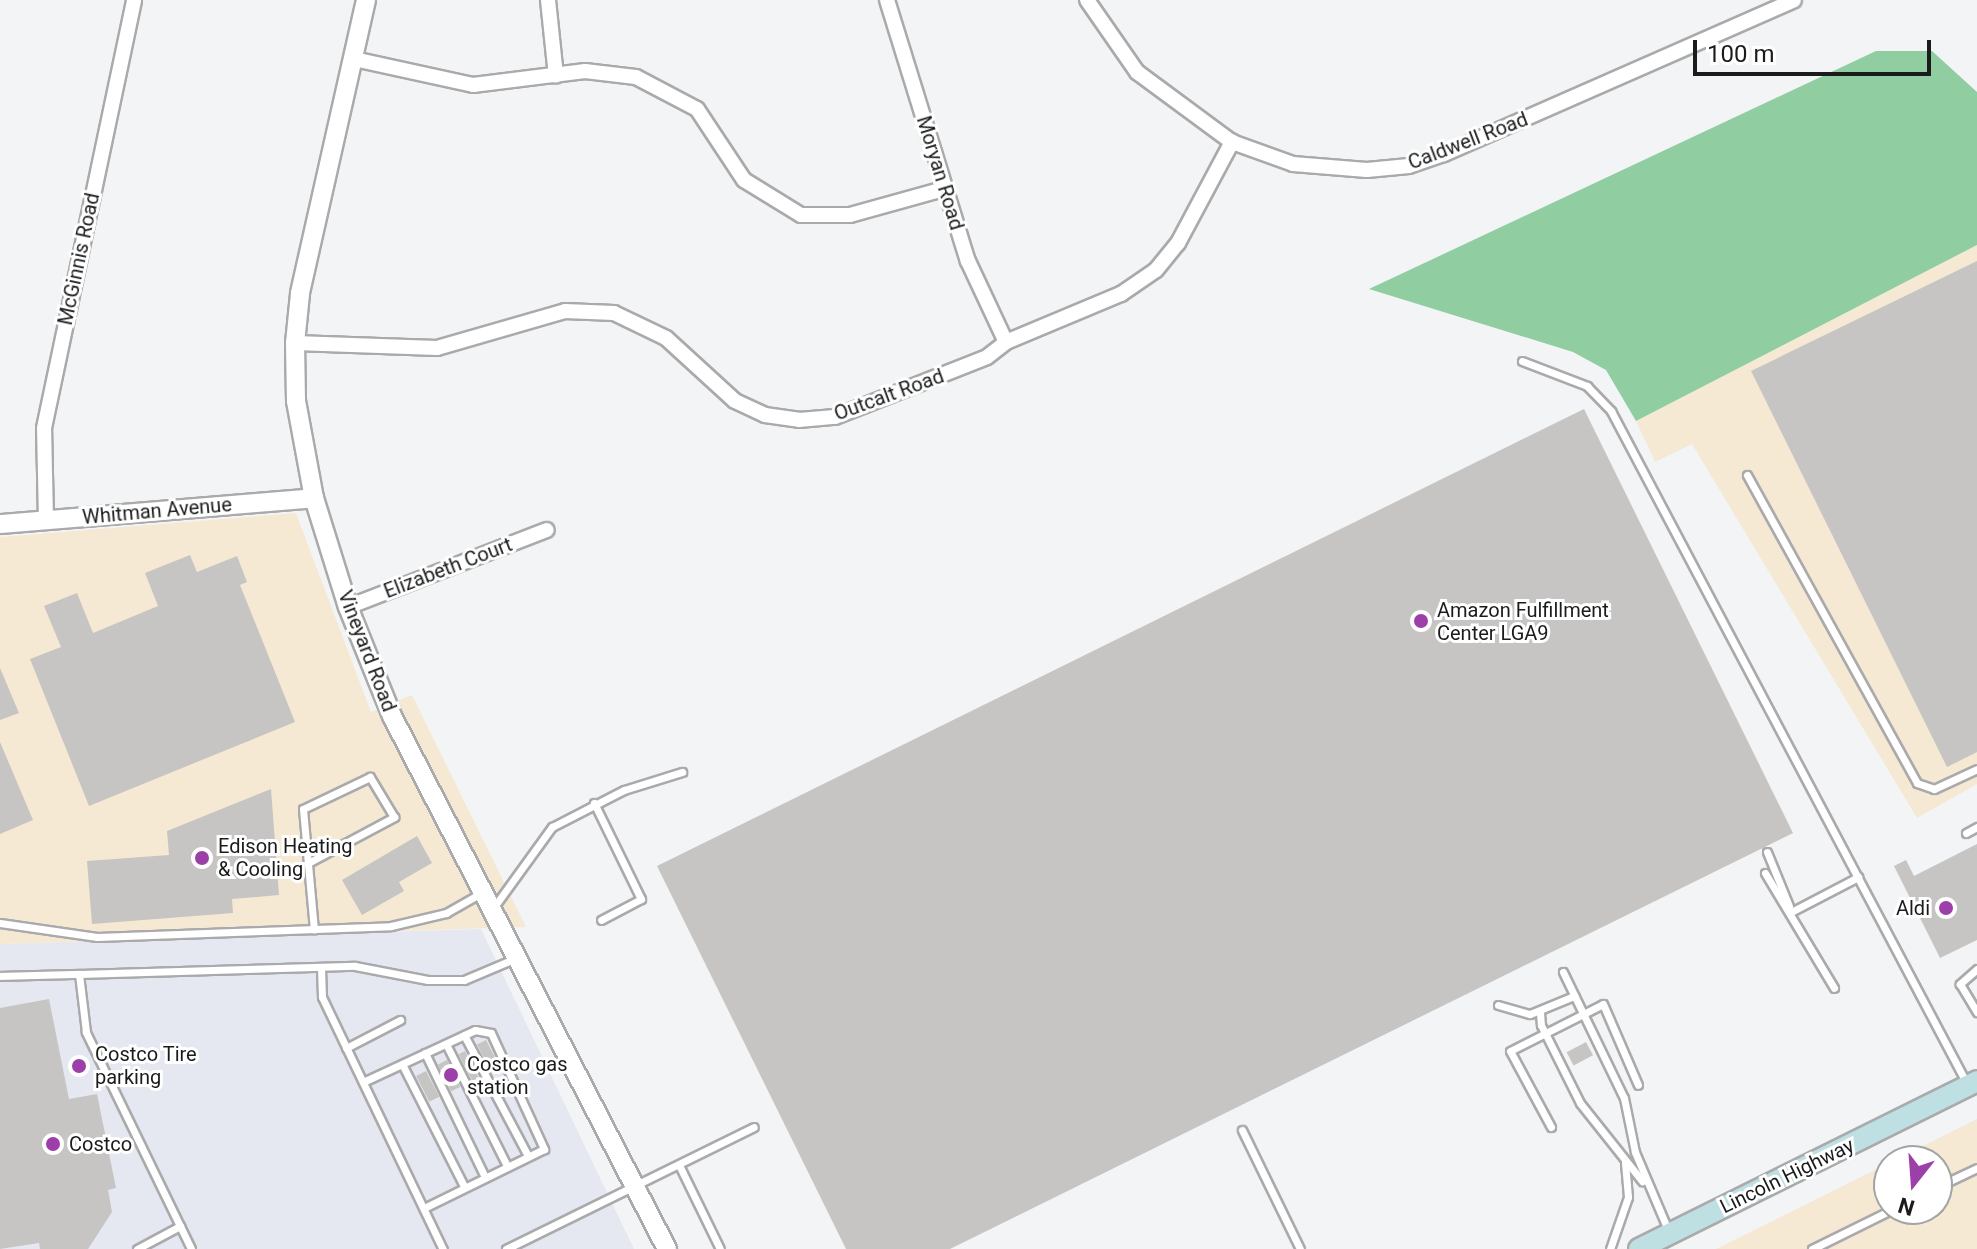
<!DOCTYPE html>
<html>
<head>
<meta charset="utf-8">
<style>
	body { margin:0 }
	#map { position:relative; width:1977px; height:1249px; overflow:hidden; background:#f3f4f6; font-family:Roboto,sans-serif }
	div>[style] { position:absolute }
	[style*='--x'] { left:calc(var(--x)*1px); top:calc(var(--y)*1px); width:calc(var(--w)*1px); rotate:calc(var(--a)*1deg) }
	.built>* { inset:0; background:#e5e8f1 }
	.industrial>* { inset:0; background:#f5e9d4 }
	.forest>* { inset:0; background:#90cda1 }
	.building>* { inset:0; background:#c6c5c3; transform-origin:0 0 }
	.roads { filter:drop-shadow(2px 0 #aaaaac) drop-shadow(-2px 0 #aaaaac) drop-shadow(0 2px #aaaaac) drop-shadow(0 -2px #aaaaac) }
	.service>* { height:7px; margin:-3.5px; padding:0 3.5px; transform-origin:3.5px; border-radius:3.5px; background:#fff }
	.minor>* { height:14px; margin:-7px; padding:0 7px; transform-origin:7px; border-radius:7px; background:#fff }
	.tertiary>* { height:18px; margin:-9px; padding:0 9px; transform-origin:9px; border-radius:9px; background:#fff }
	.secondary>* { height:20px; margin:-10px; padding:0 10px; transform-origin:10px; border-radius:10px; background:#bfe0e2 }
	.dots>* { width:22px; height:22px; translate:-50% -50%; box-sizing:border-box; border:4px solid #fff; border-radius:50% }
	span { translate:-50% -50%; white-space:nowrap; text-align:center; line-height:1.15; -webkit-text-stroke:6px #fff; paint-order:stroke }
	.street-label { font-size:20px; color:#1a1b1b }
	.poi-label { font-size:20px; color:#1a1b1b }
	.left { translate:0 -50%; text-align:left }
	.right { translate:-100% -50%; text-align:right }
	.north { position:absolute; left:1873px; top:1145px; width:80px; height:80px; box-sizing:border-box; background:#fff; border:2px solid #a3a4a4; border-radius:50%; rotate:197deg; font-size:22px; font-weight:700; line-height:32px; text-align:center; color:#1a1b1b }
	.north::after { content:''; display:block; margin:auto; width:28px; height:36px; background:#9d3fa8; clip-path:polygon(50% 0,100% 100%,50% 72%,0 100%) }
	.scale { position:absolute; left:1693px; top:40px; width:238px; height:36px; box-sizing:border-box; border:4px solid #1a1b1b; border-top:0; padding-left:10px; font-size:24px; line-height:28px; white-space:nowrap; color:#1a1b1b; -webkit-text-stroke:6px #fff; paint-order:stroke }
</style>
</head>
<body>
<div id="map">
	<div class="built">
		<div style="clip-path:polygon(481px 929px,634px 1249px,0 1249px,0 944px)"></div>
	</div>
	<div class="industrial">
		<div style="clip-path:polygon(1977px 245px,1977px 784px,1917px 818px,1692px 444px,1655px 462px,1636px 421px)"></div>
		<div style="clip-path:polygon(296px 513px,371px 712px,412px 695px,526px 927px,0 944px,0 537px)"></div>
		<div style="clip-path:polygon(1977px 1119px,1977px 1249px,1716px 1249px,1889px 1163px,1889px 1209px,1937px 1209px,1937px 1161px,1893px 1161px)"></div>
	</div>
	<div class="forest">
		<div style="clip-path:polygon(1876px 51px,1932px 51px,1977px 92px,1977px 245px,1636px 421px,1606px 370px,1573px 352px,1369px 289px)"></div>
	</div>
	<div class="building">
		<div style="clip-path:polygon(1977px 261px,1977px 752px,1947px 767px,1751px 371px)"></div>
		<div style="clip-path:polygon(1584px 409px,1793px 833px,950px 1249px,846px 1249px,657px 866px)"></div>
		<div style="clip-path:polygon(190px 555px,197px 572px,237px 556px,247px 582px,240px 585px,295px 722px,89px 806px,30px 659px,61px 647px,44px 606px,77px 593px,93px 633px,158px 606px,145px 573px)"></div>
		<div style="clip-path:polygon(0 668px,19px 713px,0 720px)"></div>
		<div style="clip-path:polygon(0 742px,33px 820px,0 834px)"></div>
		<div style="clip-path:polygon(271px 789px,279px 895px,232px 899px,233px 913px,92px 924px,87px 861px,169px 855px,167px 831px)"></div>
		<div style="clip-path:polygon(417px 836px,432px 863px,399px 882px,404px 891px,362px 915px,342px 880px)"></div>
		<div style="clip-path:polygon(1977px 844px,1977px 940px,1940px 958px,1894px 866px,1906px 860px,1914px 876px)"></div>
		<div style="clip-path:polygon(49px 999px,69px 1099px,97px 1094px,116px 1188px,108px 1190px,112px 1212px,88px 1249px,40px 1249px,39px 1243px,0 1249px,0 1008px)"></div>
		<div style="left:486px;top:1040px;width:31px;height:10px;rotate:63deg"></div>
		<div style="left:1586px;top:1042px;width:15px;height:22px;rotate:62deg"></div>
		<div style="left:465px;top:1051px;width:30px;height:7px;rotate:63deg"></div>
		<div style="left:447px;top:1060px;width:30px;height:10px;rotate:64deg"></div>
		<div style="left:426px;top:1071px;width:29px;height:11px;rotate:63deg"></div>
	</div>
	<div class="roads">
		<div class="service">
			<div style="--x:1522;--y:361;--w:70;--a:21"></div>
			<div style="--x:1587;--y:386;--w:35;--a:46"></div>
			<div style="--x:1611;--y:411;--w:761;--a:62.12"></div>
			<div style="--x:1747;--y:475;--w:352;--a:61.1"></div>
			<div style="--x:1917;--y:783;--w:18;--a:19"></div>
			<div style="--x:1934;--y:789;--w:47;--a:-24.9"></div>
			<div style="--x:594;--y:803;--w:107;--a:63.9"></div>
			<div style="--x:641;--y:899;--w:45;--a:152.3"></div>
			<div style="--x:1966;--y:833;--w:13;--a:-29"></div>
			<div style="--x:1767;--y:852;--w:58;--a:67.8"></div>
			<div style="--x:308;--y:863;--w:98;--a:-28.1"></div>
			<div style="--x:394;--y:817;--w:47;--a:-121"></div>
			<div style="--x:370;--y:777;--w:74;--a:154.5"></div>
			<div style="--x:303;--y:809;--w:121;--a:84.8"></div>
			<div style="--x:1765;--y:873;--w:134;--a:59"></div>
			<div style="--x:494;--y:907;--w:99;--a:-54.1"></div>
			<div style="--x:552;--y:827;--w:81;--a:-27.2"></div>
			<div style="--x:624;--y:790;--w:61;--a:-17.2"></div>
			<div style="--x:1791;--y:912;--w:76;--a:-27.6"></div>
			<div style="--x:0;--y:923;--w:98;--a:8.2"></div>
			<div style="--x:97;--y:937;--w:294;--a:-2.1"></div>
			<div style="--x:391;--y:926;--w:57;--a:-13.3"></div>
			<div style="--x:446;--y:913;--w:43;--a:-29.6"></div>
			<div style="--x:321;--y:968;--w:29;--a:88"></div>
			<div style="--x:322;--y:997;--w:280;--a:64.4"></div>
			<div style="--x:1977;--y:969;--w:23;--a:139"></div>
			<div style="--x:1960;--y:984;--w:33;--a:59"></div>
			<div style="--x:1563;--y:972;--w:140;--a:64.2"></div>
			<div style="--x:1624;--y:1098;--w:55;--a:78.5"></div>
			<div style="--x:1635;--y:1152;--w:87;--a:67"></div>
			<div style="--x:0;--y:976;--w:79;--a:-1.5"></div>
			<div style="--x:1498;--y:1005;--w:33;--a:16"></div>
			<div style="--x:1530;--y:1014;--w:48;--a:-22.2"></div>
			<div style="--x:1540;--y:1012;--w:13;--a:86"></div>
			<div style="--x:1541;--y:1025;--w:87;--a:63.4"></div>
			<div style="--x:1580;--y:1103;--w:100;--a:51.5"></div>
			<div style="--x:464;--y:1035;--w:137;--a:62.1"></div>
			<div style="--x:446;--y:1044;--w:136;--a:63.4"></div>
			<div style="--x:346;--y:1048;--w:61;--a:-27.4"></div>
			<div style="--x:425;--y:1053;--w:138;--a:64.2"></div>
			<div style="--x:402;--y:1064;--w:137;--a:63.1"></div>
			<div style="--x:363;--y:1082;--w:123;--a:-24.9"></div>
			<div style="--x:475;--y:1030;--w:16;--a:11"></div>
			<div style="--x:491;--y:1033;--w:128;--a:65.4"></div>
			<div style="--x:544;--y:1149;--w:134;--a:153.8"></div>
			<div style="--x:1551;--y:1127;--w:86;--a:-118.3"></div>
			<div style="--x:1510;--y:1051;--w:104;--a:-26.8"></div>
			<div style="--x:1603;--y:1004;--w:88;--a:66.6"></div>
			<div style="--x:1242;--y:1130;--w:132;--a:64"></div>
			<div style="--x:679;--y:1165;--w:93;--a:64"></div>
			<div style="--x:1937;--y:1187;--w:44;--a:-25.4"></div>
			<div style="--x:180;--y:1226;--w:216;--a:-115.9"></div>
			<div style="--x:86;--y:1032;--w:58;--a:-96.9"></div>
			<div style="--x:79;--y:974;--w:276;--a:-1.7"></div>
			<div style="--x:355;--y:966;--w:74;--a:10.9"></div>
			<div style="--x:428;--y:980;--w:36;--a:0"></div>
			<div style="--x:464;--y:980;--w:56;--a:-22.9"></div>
			<div style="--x:137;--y:1249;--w:49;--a:-28.1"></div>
			<div style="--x:180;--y:1226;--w:25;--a:64"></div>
			<div style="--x:506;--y:1249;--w:276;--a:-26.2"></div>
			<div style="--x:1610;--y:1249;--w:55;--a:-70.9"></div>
			<div style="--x:1628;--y:1197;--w:35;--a:-95"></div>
			<div style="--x:1812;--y:1249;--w:90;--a:-26.3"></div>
		</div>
		<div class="minor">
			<div style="--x:548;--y:0;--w:76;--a:84"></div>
			<div style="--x:887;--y:0;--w:273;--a:72.8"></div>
			<div style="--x:968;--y:261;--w:89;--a:64.9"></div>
			<div style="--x:1087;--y:0;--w:88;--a:55.2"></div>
			<div style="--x:1137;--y:72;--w:118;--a:36.4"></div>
			<div style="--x:1232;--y:142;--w:65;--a:19.8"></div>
			<div style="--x:1293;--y:164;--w:74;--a:4.6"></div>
			<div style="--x:1367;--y:170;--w:42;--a:-5.4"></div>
			<div style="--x:1409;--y:166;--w:37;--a:-19"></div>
			<div style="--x:1444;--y:154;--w:382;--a:-23.7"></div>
			<div style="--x:354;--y:59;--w:122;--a:12.3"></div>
			<div style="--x:473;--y:85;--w:113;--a:-7.1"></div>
			<div style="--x:585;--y:71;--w:51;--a:6.7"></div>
			<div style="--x:636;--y:77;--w:69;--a:27.7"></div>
			<div style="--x:697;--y:109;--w:85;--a:56.5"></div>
			<div style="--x:744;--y:180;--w:67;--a:31.6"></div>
			<div style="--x:801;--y:215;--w:49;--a:0"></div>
			<div style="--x:850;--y:215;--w:98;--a:-15.5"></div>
			<div style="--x:295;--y:343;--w:142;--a:2"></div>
			<div style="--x:437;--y:348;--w:133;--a:-16.1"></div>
			<div style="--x:565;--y:311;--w:49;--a:2.3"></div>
			<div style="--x:614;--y:313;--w:58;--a:25.7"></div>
			<div style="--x:666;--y:338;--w:93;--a:42.4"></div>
			<div style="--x:735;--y:401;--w:33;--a:25"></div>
			<div style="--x:765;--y:415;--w:34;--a:8"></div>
			<div style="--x:799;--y:420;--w:36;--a:-5"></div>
			<div style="--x:835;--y:417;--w:163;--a:-21.5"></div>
			<div style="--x:987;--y:357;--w:24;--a:-38"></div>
			<div style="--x:1006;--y:342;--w:125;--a:-22.7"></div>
			<div style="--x:1121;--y:294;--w:42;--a:-34.4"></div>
			<div style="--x:1156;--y:270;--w:35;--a:-51"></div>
			<div style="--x:1178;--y:243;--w:115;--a:-61.9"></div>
			<div style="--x:46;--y:521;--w:93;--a:-91.2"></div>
			<div style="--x:44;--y:428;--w:437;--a:-78.1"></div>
			<div style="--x:348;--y:607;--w:213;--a:-21.2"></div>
		</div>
		<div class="tertiary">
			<div style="--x:366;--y:0;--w:301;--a:102.7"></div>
			<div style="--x:300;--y:294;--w:49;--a:95.8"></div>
			<div style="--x:295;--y:343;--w:58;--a:89"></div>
			<div style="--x:296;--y:401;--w:99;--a:79.5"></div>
			<div style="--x:314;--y:498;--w:114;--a:72.7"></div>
			<div style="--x:348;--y:607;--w:118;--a:68"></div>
			<div style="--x:392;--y:716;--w:600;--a:62.71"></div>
			<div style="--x:0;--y:524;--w:315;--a:-4.7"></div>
		</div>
		<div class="secondary">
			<div style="--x:1639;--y:1249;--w:377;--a:-26.4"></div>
		</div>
	</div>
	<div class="dots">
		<div style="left:1421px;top:621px;background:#9d3fa8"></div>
		<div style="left:202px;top:858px;background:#9d3fa8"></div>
		<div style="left:1946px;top:908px;background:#9d3fa8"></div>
		<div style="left:79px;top:1066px;background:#9d3fa8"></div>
		<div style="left:451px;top:1075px;background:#9d3fa8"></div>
		<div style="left:53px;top:1144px;background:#9d3fa8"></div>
	</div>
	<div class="street-label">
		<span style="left:1468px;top:141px;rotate:-21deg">Caldwell Road</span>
		<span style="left:940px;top:173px;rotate:73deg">Moryan Road</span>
		<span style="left:79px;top:259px;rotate:-78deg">McGinnis Road</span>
		<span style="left:889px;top:395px;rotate:-20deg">Outcalt Road</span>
		<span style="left:157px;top:511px;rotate:-5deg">Whitman Avenue</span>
		<span style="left:448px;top:568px;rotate:-21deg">Elizabeth Court</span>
		<span style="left:367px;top:651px;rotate:69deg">Vineyard Road</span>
		<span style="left:1787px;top:1176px;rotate:-26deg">Lincoln Highway</span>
	</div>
	<div class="poi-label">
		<span class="left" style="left:1437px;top:622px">Amazon Fulfillment<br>Center LGA9</span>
		<span class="left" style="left:218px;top:858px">Edison Heating<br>&amp; Cooling</span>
		<span class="right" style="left:1930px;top:908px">Aldi</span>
		<span class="left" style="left:95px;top:1066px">Costco Tire<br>parking</span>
		<span class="left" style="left:467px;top:1076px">Costco gas<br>station</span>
		<span class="left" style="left:69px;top:1144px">Costco</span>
	</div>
	<div class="north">N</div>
	<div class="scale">100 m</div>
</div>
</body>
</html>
